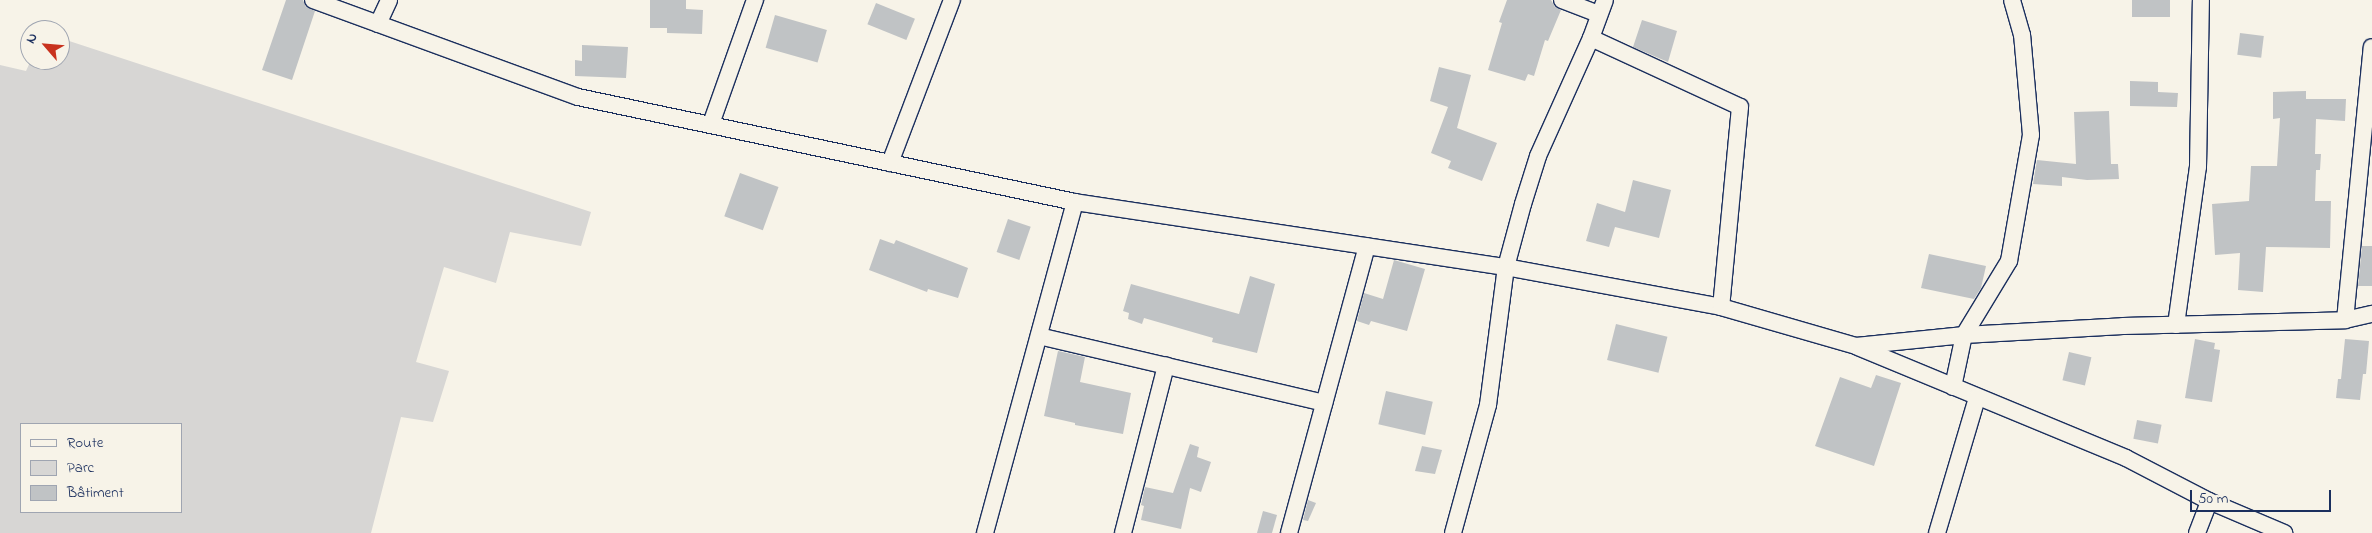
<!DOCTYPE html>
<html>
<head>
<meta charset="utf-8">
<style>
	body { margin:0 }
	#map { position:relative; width:2372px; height:533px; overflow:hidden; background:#f7f3e8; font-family:"Indie Flower",sans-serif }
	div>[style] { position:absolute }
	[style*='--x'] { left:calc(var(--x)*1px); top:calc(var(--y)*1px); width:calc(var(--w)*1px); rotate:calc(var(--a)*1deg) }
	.green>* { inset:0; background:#d7d6d4 }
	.building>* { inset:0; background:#c0c3c5; transform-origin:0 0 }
	.roads { filter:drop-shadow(1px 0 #1b2f5e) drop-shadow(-1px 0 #1b2f5e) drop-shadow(0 1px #1b2f5e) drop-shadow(0 -1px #1b2f5e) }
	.minor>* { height:16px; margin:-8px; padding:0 8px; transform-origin:8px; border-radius:8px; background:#f7f3e8 }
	span { translate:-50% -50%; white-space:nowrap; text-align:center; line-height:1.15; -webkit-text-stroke:4px #f7f3e8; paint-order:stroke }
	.legend { position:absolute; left:20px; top:423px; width:162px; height:90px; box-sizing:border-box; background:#f7f3e8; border:1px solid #9fa5b1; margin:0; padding:6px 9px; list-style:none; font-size:15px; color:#1b2f5e }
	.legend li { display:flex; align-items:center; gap:10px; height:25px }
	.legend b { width:25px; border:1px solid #9fa5b1 }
	.north { position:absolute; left:20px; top:20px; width:50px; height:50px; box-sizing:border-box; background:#f7f3e8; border:1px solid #9fa5b1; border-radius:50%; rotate:297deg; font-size:14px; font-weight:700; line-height:20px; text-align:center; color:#1b2f5e }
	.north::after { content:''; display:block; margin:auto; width:18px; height:22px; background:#c8321e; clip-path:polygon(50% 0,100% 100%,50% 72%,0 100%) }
	.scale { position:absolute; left:2190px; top:490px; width:141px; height:22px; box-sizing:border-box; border:2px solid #1b2f5e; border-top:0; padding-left:6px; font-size:15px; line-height:18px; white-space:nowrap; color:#1b2f5e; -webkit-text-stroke:4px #f7f3e8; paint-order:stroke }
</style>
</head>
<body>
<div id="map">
	<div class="green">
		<div style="clip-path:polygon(evenodd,60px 38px,591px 212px,581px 246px,510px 232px,496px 283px,444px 267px,416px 362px,449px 371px,433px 422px,401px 417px,371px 533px,0 533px,0 65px,26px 71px,31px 60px,60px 60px,60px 38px,21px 424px,181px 424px,181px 512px,21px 512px,21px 424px)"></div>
	</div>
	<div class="building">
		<div style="clip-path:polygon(286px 0,303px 0,306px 7px,315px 11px,292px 80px,262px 70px)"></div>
		<div style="clip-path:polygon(650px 0,686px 0,686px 9px,703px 10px,702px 34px,667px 33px,667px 28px,650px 28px)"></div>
		<div style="clip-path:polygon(1507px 0,1551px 0,1555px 7px,1561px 10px,1548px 41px,1545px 40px,1534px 76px,1528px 74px,1525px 81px,1488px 70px,1502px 23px,1499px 22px)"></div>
		<div style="left:2132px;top:0;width:38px;height:17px"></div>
		<div style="left:876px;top:3px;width:42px;height:23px;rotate:22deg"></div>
		<div style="left:775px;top:15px;width:54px;height:34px;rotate:16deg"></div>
		<div style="clip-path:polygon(1642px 20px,1677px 31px,1668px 62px,1633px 47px)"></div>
		<div style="left:2240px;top:33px;width:24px;height:22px;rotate:7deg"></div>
		<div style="clip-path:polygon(582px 45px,628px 47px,626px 78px,575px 76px,575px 60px,582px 61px)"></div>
		<div style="clip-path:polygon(1439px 67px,1471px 75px,1457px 128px,1497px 143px,1482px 181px,1448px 168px,1451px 161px,1431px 153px,1448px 107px,1430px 101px)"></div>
		<div style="clip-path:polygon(2130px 81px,2158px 82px,2158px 92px,2178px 93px,2177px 107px,2130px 106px)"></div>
		<div style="clip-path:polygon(2306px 91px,2306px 99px,2346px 99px,2345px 121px,2316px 119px,2315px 154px,2321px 154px,2320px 170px,2316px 170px,2315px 201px,2331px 201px,2330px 248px,2266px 247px,2263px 292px,2238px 290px,2240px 253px,2215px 255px,2212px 204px,2249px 201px,2251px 166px,2277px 166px,2280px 118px,2273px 119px,2273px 92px)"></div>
		<div style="clip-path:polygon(2109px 111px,2111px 164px,2118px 164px,2119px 179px,2087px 180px,2062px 177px,2062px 186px,2033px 184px,2037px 160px,2076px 164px,2074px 112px)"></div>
		<div style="left:740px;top:173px;width:41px;height:46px;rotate:20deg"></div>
		<div style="clip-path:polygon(1633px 180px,1671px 190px,1659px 238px,1615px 227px,1609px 247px,1586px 241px,1597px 203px,1625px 212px)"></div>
		<div style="left:1008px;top:219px;width:24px;height:35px;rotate:19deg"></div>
		<div style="clip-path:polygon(880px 239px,894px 244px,896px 240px,968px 268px,958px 298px,928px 289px,927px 292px,869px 270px)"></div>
		<div style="clip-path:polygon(2362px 246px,2372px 246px,2372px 286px,2358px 286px)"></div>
		<div style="clip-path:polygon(1929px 254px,1986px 266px,1981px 288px,1974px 299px,1921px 288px)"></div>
		<div style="clip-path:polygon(1394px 260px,1425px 269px,1407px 331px,1371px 321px,1369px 325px,1357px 321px,1364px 293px,1383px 299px)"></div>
		<div style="clip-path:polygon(1250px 276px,1275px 284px,1257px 353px,1212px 342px,1213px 338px,1144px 318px,1142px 324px,1128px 319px,1129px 313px,1123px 311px,1131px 284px,1239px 314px)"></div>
		<div style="left:1616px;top:324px;width:53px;height:37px;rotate:14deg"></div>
		<div style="clip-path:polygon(2195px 339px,2215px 343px,2214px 349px,2220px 350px,2212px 402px,2185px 398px)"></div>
		<div style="clip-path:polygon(2345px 339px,2369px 341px,2366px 374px,2363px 374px,2360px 400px,2336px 398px,2338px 379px,2341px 379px)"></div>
		<div style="clip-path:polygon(1058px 351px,1085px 357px,1080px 382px,1131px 393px,1123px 434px,1075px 425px,1075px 423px,1044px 416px)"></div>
		<div style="left:2069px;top:352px;width:23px;height:29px;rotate:13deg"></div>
		<div style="clip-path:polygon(1876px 375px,1901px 383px,1874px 466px,1815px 446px,1840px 377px,1871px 388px)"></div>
		<div style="left:1386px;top:391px;width:48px;height:34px;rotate:13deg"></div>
		<div style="left:2137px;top:420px;width:25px;height:19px;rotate:11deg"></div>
		<div style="clip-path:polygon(1190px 444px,1199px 447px,1197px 457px,1211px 462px,1201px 492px,1190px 488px,1181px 529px,1141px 520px,1144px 506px,1141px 505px,1145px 487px,1173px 493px)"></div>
		<div style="clip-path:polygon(1422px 446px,1442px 450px,1435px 474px,1415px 471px)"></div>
		<div style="clip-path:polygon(1308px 500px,1316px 503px,1308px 521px,1303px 520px)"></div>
		<div style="clip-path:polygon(1263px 511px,1277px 515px,1272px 533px,1257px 533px)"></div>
	</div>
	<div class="roads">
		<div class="minor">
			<div style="--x:313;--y:0;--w:282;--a:20.1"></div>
			<div style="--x:578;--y:97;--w:508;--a:11.93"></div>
			<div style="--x:1075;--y:202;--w:436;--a:8.6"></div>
			<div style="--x:1506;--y:267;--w:219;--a:10.5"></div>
			<div style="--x:1721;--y:307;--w:141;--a:16.1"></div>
			<div style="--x:1856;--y:346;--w:109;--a:-5.8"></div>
			<div style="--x:1964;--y:335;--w:159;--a:-3.2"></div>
			<div style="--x:2123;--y:326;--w:222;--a:-1.5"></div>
			<div style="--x:2345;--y:320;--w:28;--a:-13"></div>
			<div style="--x:1562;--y:0;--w:39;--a:21"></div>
			<div style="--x:378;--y:24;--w:26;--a:-65"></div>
			<div style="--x:1591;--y:38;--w:164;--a:24.8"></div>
			<div style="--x:1740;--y:107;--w:201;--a:95.4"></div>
			<div style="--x:711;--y:124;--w:132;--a:-70.5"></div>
			<div style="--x:890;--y:163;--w:174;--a:-69.2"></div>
			<div style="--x:2345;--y:320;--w:274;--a:-84.4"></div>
			<div style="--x:2176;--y:325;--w:160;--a:-82.1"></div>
			<div style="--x:2198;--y:167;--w:167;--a:-89"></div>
			<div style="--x:1039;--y:336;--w:293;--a:13.2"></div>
			<div style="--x:1858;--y:347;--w:290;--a:22.5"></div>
			<div style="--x:2126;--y:458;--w:93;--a:27.4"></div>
			<div style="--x:2209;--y:501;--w:82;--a:23.1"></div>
			<div style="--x:1953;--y:387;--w:53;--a:-78.1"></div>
			<div style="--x:1964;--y:335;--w:87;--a:-58.7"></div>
			<div style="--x:2009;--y:261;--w:128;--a:-80.1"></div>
			<div style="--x:2031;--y:135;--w:100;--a:-95.1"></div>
			<div style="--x:2022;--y:35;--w:36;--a:-106"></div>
			<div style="--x:985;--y:533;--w:343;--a:-74.8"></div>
			<div style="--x:1123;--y:533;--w:173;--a:-75.6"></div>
			<div style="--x:1289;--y:533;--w:297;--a:-74.8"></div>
			<div style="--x:1453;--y:533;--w:133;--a:-74.7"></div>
			<div style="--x:1488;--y:405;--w:139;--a:-82.6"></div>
			<div style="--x:1506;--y:267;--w:65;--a:-74.9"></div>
			<div style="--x:1523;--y:204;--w:50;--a:-72.6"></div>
			<div style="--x:1538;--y:156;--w:129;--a:-65.8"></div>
			<div style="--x:1591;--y:38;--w:40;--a:-69.8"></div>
			<div style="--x:1937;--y:533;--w:141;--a:-73.5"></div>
			<div style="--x:2197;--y:533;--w:34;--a:-69"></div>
		</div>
	</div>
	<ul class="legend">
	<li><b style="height:6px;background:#f7f3e8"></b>Route</li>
	<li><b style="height:14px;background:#d7d6d4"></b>Parc</li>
	<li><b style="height:14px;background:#c0c3c5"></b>Bâtiment</li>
	</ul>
	<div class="north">N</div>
	<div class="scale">50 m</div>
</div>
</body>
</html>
